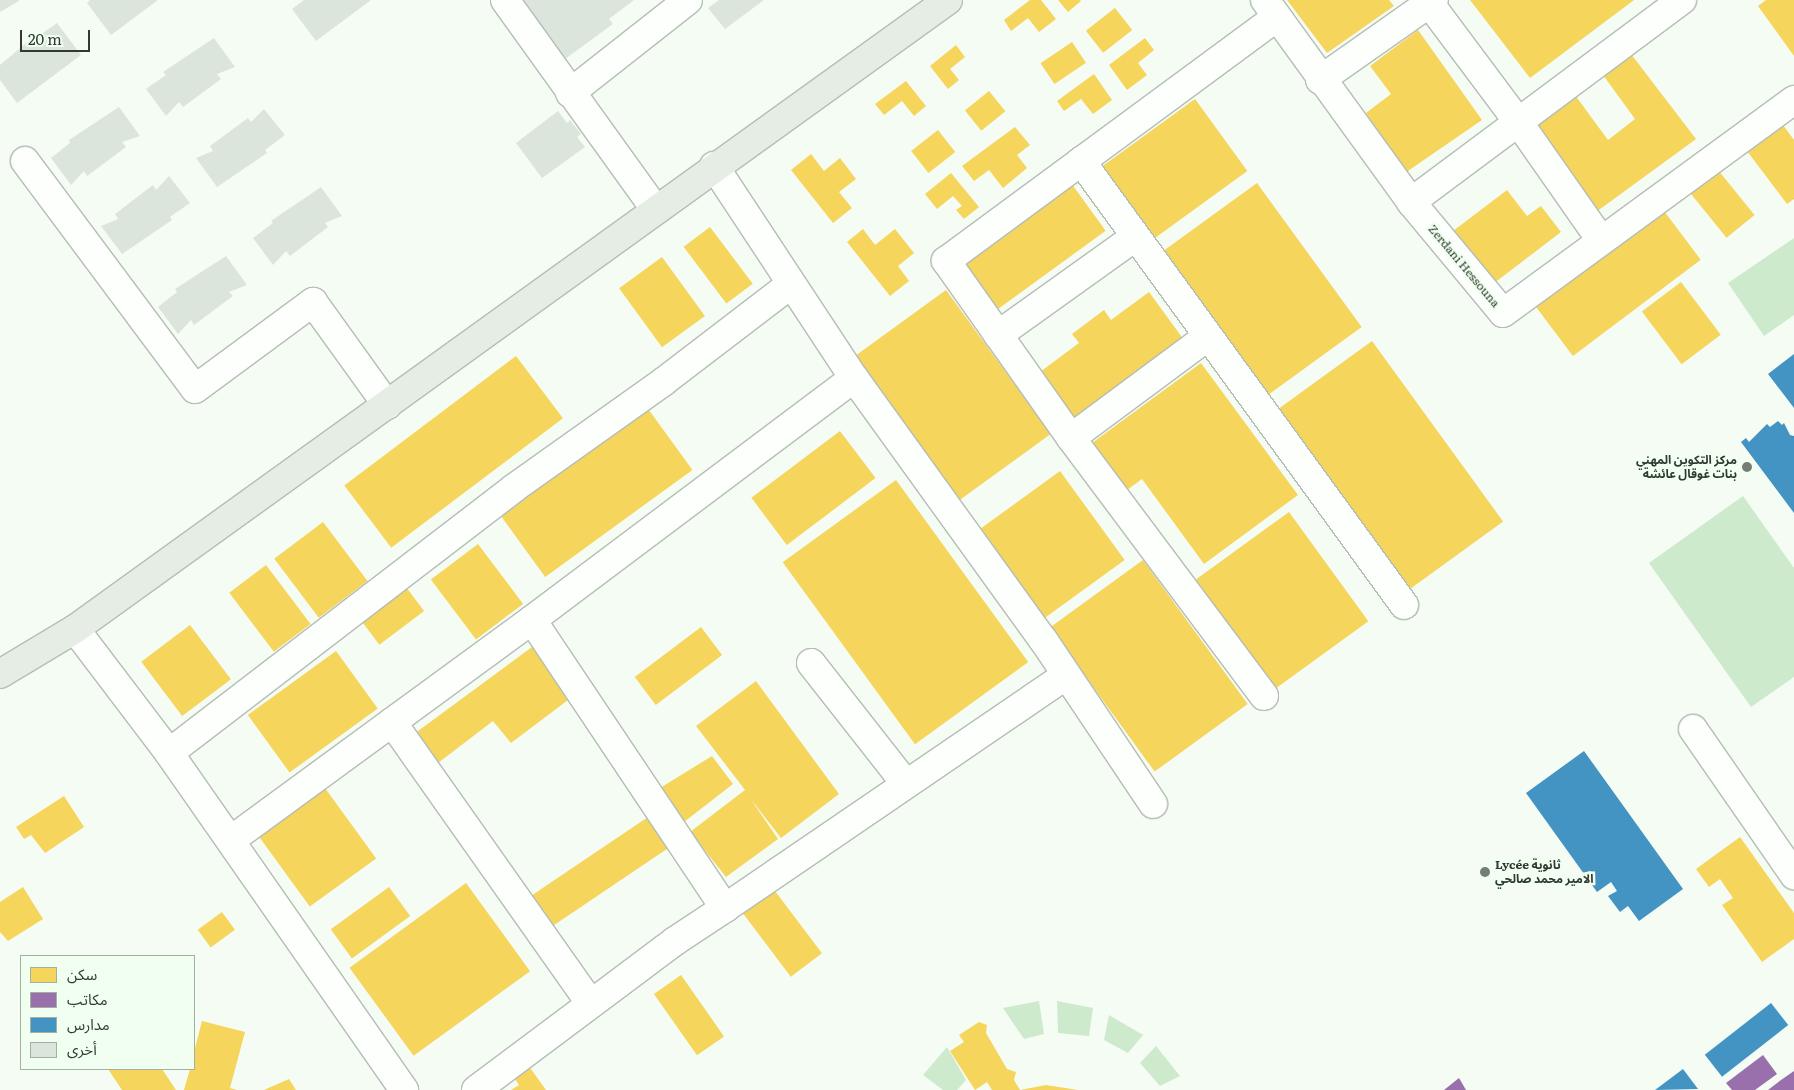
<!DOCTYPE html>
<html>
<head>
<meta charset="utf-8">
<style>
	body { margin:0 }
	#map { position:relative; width:1794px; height:1090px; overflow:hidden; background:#f4fcf4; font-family:Literata,"Noto Sans Arabic",serif }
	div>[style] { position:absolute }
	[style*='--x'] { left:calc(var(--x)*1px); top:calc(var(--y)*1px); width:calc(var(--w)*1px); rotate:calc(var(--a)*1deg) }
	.green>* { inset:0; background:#ceeacc }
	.homes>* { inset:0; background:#f6d55c; transform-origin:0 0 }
	.offices>* { inset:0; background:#9970ab }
	.schools>* { inset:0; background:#4393c3; transform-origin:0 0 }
	.building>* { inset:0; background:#dce5dc }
	.roads { filter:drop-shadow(1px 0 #b5bdb5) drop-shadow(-1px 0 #b5bdb5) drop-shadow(0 1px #b5bdb5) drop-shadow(0 -1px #b5bdb5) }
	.minor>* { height:28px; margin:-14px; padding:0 14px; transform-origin:14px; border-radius:14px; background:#fdfffd }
	.major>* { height:28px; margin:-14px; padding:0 14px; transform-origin:14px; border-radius:14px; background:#e5ede4 }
	.dots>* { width:14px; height:14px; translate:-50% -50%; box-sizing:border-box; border:2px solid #f1fff0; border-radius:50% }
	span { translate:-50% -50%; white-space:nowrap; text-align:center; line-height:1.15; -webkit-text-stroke:5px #f1fff0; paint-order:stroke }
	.street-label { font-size:12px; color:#313a31 }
	.poi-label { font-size:12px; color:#313a31; font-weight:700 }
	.right { translate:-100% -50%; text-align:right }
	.left { translate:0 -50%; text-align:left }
	.legend { position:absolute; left:20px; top:955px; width:175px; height:115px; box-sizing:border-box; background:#f1fff0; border:1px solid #a4b0a4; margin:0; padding:6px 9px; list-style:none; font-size:15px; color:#313a31 }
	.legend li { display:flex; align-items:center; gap:10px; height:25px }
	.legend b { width:25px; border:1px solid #a4b0a4 }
	.scale { position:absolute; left:20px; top:30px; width:70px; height:22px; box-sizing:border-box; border:2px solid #313a31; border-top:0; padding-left:6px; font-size:15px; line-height:18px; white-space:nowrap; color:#313a31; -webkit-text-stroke:4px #f1fff0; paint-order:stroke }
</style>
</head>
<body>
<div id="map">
	<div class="green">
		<div style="clip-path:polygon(1794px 238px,1794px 315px,1764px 336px,1728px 283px)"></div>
		<div style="clip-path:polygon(1743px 496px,1794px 568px,1794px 677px,1751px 707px,1649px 563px)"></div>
		<div style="clip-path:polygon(1039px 1001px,1044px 1034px,1024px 1039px,1003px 1008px)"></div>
		<div style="clip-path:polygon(1057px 1001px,1093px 1008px,1089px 1036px,1058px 1033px)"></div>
		<div style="clip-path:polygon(1109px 1015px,1143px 1035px,1128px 1053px,1104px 1040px)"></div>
		<div style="clip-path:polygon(1156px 1046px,1180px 1076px,1160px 1086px,1140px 1063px)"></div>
		<div style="clip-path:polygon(947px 1047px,966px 1080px,957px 1090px,943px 1090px,923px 1075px)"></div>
	</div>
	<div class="homes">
		<div style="clip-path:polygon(1030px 0,1041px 0,1056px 19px,1039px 32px,1028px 18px,1011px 31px,1004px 20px)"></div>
		<div style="clip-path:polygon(1058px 0,1080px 0,1081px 1px,1068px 12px)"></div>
		<div style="clip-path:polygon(1287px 0,1389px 0,1394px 6px,1327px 53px)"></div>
		<div style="clip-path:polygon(1470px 0,1634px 0,1530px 78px)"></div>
		<div style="clip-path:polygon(1766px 0,1794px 0,1794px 56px,1758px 6px)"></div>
		<div style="left:1115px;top:8px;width:28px;height:37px;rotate:52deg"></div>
		<div style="clip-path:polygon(1418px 30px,1482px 120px,1405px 173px,1366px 113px,1391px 94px,1370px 66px)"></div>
		<div style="clip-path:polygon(1145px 38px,1154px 50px,1138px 63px,1147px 75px,1127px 90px,1109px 65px)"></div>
		<div style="left:1072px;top:42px;width:25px;height:38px;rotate:56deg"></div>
		<div style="clip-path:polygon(956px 45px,965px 57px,950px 69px,959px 80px,948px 89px,930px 66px)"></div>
		<div style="clip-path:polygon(1631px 54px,1696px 139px,1592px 215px,1532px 126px,1575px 95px,1608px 140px,1635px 119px,1603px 75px)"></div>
		<div style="clip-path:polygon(1094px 74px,1112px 100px,1093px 114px,1081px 99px,1064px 111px,1057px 101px)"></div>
		<div style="clip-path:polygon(906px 81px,926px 106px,914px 116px,902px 101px,884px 115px,875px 104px)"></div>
		<div style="left:989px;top:91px;width:26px;height:31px;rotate:51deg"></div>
		<div style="left:1195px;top:99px;width:89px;height:115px;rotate:54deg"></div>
		<div style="clip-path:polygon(1783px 125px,1794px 140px,1794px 199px,1787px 204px,1747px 151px)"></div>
		<div style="clip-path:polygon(1015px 127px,1030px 145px,1017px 155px,1027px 168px,1003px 188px,989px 170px,974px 181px,962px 166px)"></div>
		<div style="left:938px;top:130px;width:28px;height:34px;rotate:52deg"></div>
		<div style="clip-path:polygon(811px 154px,824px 171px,840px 158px,856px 179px,839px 192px,852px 208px,833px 223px,791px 170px)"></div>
		<div style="left:1718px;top:170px;width:58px;height:36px;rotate:51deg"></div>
		<div style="clip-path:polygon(951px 173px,979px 207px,964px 219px,956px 210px,962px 206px,953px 196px,937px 209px,925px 194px)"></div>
		<div style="left:1071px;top:183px;width:59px;height:136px;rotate:54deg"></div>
		<div style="left:1257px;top:183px;width:178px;height:115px;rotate:54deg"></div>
		<div style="clip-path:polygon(1507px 190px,1527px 216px,1541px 206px,1561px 232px,1493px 284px,1453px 231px)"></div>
		<div style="left:1664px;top:211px;width:61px;height:160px;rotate:53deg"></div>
		<div style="left:710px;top:227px;width:71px;height:33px;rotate:53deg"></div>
		<div style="clip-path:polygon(863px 229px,875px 245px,895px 229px,914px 253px,898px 266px,909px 281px,890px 296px,847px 242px)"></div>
		<div style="left:662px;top:257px;width:73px;height:53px;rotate:54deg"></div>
		<div style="left:1681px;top:282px;width:66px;height:49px;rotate:53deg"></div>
		<div style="left:946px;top:290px;width:178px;height:115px;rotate:54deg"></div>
		<div style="clip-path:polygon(1149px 292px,1184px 340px,1075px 419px,1040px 372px,1079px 343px,1072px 334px,1104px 310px,1111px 320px)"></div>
		<div style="left:1372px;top:341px;width:223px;height:115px;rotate:54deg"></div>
		<div style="left:516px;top:356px;width:78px;height:215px;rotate:53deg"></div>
		<div style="clip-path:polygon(1201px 363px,1298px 495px,1204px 564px,1142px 479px,1127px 490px,1092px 443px)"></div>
		<div style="left:646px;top:406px;width:79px;height:182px;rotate:54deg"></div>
		<div style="left:840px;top:431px;width:59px;height:111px;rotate:53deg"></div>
		<div style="left:1060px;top:471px;width:110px;height:101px;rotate:54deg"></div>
		<div style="left:896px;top:480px;width:225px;height:140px;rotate:54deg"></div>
		<div style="left:1289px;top:512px;width:135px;height:115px;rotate:54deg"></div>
		<div style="left:323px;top:522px;width:74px;height:61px;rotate:53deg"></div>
		<div style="left:478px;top:544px;width:75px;height:59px;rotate:53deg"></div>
		<div style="left:1143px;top:560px;width:178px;height:115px;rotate:54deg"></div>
		<div style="left:266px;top:565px;width:74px;height:46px;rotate:53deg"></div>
		<div style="left:406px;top:587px;width:30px;height:56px;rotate:53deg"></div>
		<div style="left:190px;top:625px;width:68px;height:61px;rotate:53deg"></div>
		<div style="left:701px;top:627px;width:35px;height:83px;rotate:53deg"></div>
		<div style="clip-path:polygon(536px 644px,572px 697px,511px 743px,493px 721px,438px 763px,414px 734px)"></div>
		<div style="left:336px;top:651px;width:71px;height:109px;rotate:54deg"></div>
		<div style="clip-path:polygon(756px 681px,839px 794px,781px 838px,750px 798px,778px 839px,726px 877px,690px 832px,745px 790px,696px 726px)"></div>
		<div style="clip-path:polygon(712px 756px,733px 784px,684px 822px,660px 788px)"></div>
		<div style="left:325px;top:788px;width:87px;height:82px;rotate:54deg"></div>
		<div style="clip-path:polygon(64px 796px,84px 827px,45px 853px,31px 835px,24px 839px,16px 827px)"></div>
		<div style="left:651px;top:815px;width:37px;height:144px;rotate:56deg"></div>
		<div style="clip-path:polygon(1740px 837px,1794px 913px,1794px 939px,1762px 962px,1722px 905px,1733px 898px,1720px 879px,1709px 887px,1696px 869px)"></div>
		<div style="left:466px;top:883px;width:109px;height:144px;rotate:54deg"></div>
		<div style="clip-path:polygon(23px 887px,43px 919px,8px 941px,0 932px,0 902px)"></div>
		<div style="left:389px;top:887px;width:36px;height:72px;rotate:54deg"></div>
		<div style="left:772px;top:887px;width:83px;height:39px;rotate:53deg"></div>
		<div style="left:222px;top:912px;width:22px;height:30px;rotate:54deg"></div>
		<div style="left:681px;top:975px;width:75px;height:33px;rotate:55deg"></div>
		<div style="clip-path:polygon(202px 1021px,245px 1032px,230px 1088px,237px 1090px,184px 1090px,190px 1069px,194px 1069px,194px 1052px)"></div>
		<div style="clip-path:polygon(979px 1022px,987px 1025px,986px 1033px,1007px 1069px,1016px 1072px,1014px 1080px,1020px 1090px,1046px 1085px,1078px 1090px,992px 1090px,987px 1082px,975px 1090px,950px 1051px,964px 1042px,959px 1035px)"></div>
		<div style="clip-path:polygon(528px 1065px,546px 1090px,511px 1090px,519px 1085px,513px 1076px)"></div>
		<div style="clip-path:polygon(108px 1069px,162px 1069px,176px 1090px,122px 1090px)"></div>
		<div style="clip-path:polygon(289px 1079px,296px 1090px,264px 1090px)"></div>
	</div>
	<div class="offices">
		<div style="clip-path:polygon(1763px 1055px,1777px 1074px,1755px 1090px,1732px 1090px,1726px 1083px)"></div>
		<div style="clip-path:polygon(1794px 1071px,1794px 1090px,1768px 1090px,1781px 1080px)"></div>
		<div style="clip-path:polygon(1459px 1078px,1466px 1090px,1444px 1090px)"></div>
	</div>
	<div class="schools">
		<div style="clip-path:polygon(1794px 354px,1794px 408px,1768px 374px)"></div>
		<div style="clip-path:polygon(1778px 421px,1782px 425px,1784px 423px,1790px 435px,1794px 436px,1794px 513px,1741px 442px,1746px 438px,1749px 442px,1767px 424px,1770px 427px)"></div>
		<div style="clip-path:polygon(1584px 751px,1683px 889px,1639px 921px,1628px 906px,1620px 912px,1608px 896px,1617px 891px,1611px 882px,1597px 892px,1526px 793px)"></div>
		<div style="left:1771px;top:1003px;width:28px;height:84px;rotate:52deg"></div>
		<div style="clip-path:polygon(1683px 1069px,1698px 1089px,1655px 1090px)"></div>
	</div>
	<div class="building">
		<div style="clip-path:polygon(0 0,18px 0,19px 1px,0 12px)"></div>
		<div style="clip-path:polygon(90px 0,158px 0,111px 35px,87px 3px)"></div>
		<div style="clip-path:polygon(304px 0,371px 0,316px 41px,292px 9px)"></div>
		<div style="clip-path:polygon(515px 0,634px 0,609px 19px,613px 24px,561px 62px)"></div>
		<div style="clip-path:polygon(719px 0,764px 0,725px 29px,708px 8px)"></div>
		<div style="clip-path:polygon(57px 23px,81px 55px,17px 103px,0 80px,0 65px,38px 33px,40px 35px)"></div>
		<div style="clip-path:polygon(214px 38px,235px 67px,217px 74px,221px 79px,183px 107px,179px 102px,166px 116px,146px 89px,166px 75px,163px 72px)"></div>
		<div style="clip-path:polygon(119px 107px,140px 136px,122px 142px,126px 147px,87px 176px,84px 171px,71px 185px,51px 158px,70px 143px,69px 140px)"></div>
		<div style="clip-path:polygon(264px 109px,285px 135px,265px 150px,267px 153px,217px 187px,196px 158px,213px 151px,210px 146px,248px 118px,251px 122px)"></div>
		<div style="clip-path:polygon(558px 111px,567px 123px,570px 120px,581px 134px,577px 137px,585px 147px,542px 178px,516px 143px)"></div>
		<div style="clip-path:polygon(169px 176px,190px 203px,170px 217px,172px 220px,122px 254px,101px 226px,118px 219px,115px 214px,153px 185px,156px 190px)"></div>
		<div style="clip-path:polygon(321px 187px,342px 216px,325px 223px,328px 227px,290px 256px,286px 251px,273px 265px,253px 238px,273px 223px,271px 221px)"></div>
		<div style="clip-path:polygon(226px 256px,247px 285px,229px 292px,233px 296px,194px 325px,191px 320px,178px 334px,158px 307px,177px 292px,175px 289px)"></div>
	</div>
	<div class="roads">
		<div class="minor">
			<div style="--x:505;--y:0;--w:257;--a:54.3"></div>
			<div style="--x:1265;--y:0;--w:249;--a:54.1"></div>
			<div style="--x:1411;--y:202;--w:144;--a:50.3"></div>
			<div style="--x:1503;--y:313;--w:361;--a:-36.2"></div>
			<div style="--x:1427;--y:0;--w:154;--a:53.2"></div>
			<div style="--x:1519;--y:123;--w:143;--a:55"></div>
			<div style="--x:1320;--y:80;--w:139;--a:-35.1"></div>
			<div style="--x:570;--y:93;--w:150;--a:-38.2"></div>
			<div style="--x:25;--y:161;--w:284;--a:53.3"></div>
			<div style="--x:195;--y:389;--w:147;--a:-36.4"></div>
			<div style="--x:313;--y:302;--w:127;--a:54.3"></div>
			<div style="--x:1081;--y:161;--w:549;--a:53.96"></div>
			<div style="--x:714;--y:166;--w:254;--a:56.6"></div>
			<div style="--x:854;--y:378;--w:324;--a:54.2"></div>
			<div style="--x:1044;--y:641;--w:196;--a:56.2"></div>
			<div style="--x:1411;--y:202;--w:338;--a:-36.7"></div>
			<div style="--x:998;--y:335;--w:168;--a:-35.6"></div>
			<div style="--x:854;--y:378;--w:403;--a:143.1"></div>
			<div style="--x:532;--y:620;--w:347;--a:56.2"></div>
			<div style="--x:725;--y:908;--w:413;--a:-34.3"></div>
			<div style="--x:1071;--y:438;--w:169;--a:-36.6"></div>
			<div style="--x:75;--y:629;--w:156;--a:52.8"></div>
			<div style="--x:169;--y:753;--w:411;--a:55.1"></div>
			<div style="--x:811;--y:663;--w:154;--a:51.9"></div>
			<div style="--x:1264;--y:696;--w:322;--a:-126.8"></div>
			<div style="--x:1071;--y:438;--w:217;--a:-125.2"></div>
			<div style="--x:946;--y:261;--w:411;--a:-36.4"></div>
			<div style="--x:392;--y:722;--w:345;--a:54.8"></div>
			<div style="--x:1693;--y:729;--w:178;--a:55.3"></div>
			<div style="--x:169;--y:753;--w:435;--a:-37.5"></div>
			<div style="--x:514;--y:488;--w:183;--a:-35.4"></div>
			<div style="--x:663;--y:382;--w:161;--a:-37.4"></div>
			<div style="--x:231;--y:840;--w:373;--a:-36.2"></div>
			<div style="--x:476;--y:1090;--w:249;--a:-36.8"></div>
			<div style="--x:675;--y:941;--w:60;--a:-33.4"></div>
		</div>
		<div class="major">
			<div style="--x:0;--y:674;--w:87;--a:-31"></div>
			<div style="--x:75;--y:629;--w:1076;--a:-35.77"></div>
		</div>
	</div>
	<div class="dots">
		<div style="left:1747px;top:467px;background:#757e75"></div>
		<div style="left:1485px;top:872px;background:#757e75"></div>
	</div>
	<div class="street-label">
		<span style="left:1464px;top:266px;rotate:50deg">Zerdani Hessouna</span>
	</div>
	<div class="poi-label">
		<span class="right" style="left:1737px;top:467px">مركز التكوين المهني<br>بنات غوقال عائشة</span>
		<span class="left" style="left:1495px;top:872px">Lycée ثانوية<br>الامير محمد صالحي</span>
	</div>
	<ul class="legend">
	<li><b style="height:14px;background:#f6d55c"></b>سكن</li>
	<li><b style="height:14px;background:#9970ab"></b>مكاتب</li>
	<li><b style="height:14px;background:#4393c3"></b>مدارس</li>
	<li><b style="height:14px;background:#dce5dc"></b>أخرى</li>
	</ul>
	<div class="scale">20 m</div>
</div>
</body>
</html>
